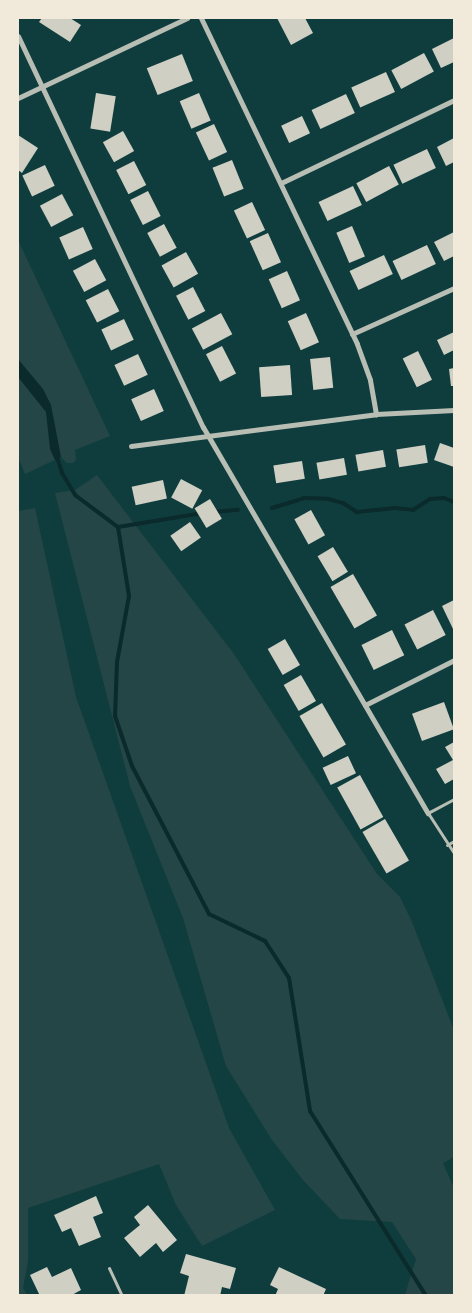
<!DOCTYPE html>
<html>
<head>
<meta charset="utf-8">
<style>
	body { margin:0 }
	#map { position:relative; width:472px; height:1313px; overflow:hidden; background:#0f3d3e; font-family:Karla,sans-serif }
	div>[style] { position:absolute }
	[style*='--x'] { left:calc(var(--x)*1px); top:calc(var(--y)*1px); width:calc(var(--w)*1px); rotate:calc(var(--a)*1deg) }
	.green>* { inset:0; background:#244646 }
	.water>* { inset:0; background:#0a2a2b }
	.stream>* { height:4px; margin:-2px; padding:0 2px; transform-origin:2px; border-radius:2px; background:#0a2a2b }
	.building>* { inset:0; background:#cfcfc3; transform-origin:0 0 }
	.service>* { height:3px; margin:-1.5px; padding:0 1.5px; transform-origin:1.5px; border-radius:1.5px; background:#b8beb3 }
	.minor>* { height:5px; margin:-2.5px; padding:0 2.5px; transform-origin:2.5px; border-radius:2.5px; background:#b8beb3 }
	span { translate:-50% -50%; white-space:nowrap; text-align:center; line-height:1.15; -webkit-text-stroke:4.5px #f1e9da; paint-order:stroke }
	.frame { position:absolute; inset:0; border:19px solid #f1e9da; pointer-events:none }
</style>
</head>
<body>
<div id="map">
	<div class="green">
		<div style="clip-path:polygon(18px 240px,110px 436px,75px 450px,76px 460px,73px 463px,67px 463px,61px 457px,25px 474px,18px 457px)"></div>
		<div style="clip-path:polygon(97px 475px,234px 654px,377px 874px,400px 897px,412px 922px,454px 1030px,454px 1157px,443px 1163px,454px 1188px,454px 1295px,405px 1295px,416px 1259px,392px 1222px,340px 1219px,303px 1180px,272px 1140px,226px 1066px,183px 918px,130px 786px,55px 493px,75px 490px)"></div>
		<div style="clip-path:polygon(35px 508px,76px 697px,229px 1128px,275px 1210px,202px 1246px,176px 1205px,159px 1164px,28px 1208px,28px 1261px,23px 1288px,27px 1295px,18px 1296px,18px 511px)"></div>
	</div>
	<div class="water">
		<div style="clip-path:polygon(18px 359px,43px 389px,51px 405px,61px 457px,55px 460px,50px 449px,46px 412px,18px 377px)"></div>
	</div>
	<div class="stream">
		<div style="--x:56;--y:454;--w:20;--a:72"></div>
		<div style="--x:62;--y:473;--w:26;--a:59"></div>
		<div style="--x:75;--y:495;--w:54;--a:36.7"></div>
		<div style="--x:118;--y:527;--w:70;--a:80.9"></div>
		<div style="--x:129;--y:596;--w:67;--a:100.3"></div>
		<div style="--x:117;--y:662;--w:54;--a:92.1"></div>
		<div style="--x:115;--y:716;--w:53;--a:71.2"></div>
		<div style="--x:132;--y:766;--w:167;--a:62.5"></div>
		<div style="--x:209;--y:914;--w:62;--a:25.7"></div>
		<div style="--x:265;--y:941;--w:44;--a:57"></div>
		<div style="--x:289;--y:978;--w:135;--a:81"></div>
		<div style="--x:310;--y:1111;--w:218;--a:57.9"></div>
		<div style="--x:272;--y:508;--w:34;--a:-17"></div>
		<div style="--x:304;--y:498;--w:24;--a:2"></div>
		<div style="--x:328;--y:499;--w:16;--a:15"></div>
		<div style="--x:343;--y:503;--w:17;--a:33"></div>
		<div style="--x:357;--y:512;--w:38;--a:-6"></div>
		<div style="--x:395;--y:508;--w:18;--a:6"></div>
		<div style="--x:413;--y:510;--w:20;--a:-33"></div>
		<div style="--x:430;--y:499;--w:14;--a:-4"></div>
		<div style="--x:444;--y:498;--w:11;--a:22"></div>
		<div style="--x:213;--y:512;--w:25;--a:-5"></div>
		<div style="--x:118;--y:527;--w:86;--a:-9.4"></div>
	</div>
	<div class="building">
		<div style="clip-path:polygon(42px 18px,70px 18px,81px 25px,70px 42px,39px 22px)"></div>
		<div style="clip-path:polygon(277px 18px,305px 18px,313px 33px,291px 45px)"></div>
		<div style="clip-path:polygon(454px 38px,454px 62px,441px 68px,432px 49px)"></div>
		<div style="left:424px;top:53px;width:21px;height:37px;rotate:62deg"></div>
		<div style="left:182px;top:54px;width:29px;height:38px;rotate:68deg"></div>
		<div style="left:386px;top:72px;width:22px;height:38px;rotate:66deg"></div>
		<div style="left:96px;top:93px;width:20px;height:36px;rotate:9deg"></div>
		<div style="left:199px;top:93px;width:30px;height:21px;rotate:67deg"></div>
		<div style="left:346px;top:94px;width:21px;height:38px;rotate:65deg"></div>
		<div style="left:302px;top:116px;width:19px;height:23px;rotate:65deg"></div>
		<div style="left:214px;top:124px;width:31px;height:20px;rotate:65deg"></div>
		<div style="left:123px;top:131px;width:23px;height:23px;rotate:61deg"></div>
		<div style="clip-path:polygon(18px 135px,38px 148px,22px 173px,18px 170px)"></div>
		<div style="clip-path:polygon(454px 138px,454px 162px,446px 166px,437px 147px)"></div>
		<div style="left:427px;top:149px;width:21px;height:37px;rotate:65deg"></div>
		<div style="left:232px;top:160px;width:31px;height:21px;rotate:68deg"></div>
		<div style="left:134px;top:161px;width:27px;height:20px;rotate:63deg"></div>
		<div style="left:45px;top:165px;width:23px;height:25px;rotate:65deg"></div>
		<div style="left:389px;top:166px;width:21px;height:37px;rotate:62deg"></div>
		<div style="left:353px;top:186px;width:21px;height:38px;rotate:65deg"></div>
		<div style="left:148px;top:191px;width:28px;height:20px;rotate:63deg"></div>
		<div style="left:62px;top:194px;width:24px;height:25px;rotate:62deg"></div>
		<div style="left:252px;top:202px;width:31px;height:20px;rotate:65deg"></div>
		<div style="left:164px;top:224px;width:27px;height:19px;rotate:62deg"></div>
		<div style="left:352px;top:226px;width:33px;height:17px;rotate:67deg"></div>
		<div style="left:83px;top:227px;width:24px;height:26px;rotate:66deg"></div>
		<div style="clip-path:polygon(454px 232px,454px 256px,444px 261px,434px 242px)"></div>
		<div style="left:268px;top:233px;width:32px;height:20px;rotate:66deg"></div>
		<div style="left:427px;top:245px;width:21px;height:38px;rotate:65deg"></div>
		<div style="left:186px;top:252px;width:25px;height:28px;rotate:61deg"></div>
		<div style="left:384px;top:255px;width:21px;height:38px;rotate:65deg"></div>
		<div style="left:95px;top:259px;width:24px;height:25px;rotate:62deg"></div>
		<div style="left:287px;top:271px;width:32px;height:20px;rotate:66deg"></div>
		<div style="left:193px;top:287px;width:27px;height:19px;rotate:63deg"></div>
		<div style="left:108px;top:289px;width:25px;height:25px;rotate:63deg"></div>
		<div style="left:221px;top:313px;width:24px;height:33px;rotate:62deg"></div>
		<div style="left:306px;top:313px;width:32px;height:20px;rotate:66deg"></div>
		<div style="left:124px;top:319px;width:23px;height:25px;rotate:65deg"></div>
		<div style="clip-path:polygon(454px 332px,454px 350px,444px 355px,437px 340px)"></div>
		<div style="left:222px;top:346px;width:31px;height:18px;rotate:63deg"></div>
		<div style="left:418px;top:351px;width:32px;height:17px;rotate:64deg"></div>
		<div style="left:138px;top:354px;width:23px;height:26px;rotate:65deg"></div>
		<div style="left:330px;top:357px;width:31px;height:20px;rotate:84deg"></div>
		<div style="left:290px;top:365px;width:30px;height:31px;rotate:86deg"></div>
		<div style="clip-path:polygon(454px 368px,454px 386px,451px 386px,449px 369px)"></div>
		<div style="left:154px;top:389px;width:24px;height:25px;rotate:66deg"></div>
		<div style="clip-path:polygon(440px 443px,454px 448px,454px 467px,434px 460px)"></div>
		<div style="left:425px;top:445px;width:18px;height:29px;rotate:81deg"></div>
		<div style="left:383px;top:450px;width:17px;height:28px;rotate:80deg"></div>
		<div style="left:344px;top:458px;width:17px;height:28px;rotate:80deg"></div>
		<div style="left:302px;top:461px;width:18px;height:29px;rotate:81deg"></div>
		<div style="left:181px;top:479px;width:24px;height:21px;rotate:28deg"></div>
		<div style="left:163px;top:480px;width:19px;height:32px;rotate:78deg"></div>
		<div style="left:210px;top:499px;width:23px;height:18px;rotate:59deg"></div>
		<div style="left:311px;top:510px;width:29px;height:19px;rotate:61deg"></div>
		<div style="left:190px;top:522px;width:19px;height:24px;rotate:55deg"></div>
		<div style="left:333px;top:547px;width:29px;height:18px;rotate:59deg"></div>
		<div style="left:353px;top:574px;width:48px;height:26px;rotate:60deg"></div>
		<div style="clip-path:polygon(454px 600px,454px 631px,442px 606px)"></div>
		<div style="left:433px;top:610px;width:28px;height:32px;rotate:63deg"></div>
		<div style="left:392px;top:630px;width:28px;height:34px;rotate:64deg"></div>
		<div style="left:285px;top:639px;width:30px;height:20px;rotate:60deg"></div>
		<div style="left:301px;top:675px;width:30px;height:20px;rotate:60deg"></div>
		<div style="left:444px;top:702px;width:29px;height:34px;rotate:70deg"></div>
		<div style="left:322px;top:703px;width:48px;height:26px;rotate:60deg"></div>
		<div style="clip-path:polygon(454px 742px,454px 779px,445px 784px,436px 769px,453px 760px,445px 747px)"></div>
		<div style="left:348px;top:756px;width:19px;height:28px;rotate:65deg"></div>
		<div style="left:360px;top:775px;width:48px;height:26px;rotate:61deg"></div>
		<div style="left:385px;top:819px;width:48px;height:26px;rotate:60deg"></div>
		<div style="clip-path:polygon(96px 1196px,103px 1213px,93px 1217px,101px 1237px,79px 1246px,71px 1228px,62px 1232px,54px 1215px)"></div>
		<div style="clip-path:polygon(148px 1205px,177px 1240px,163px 1252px,156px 1243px,140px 1257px,124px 1238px,140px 1225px,134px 1217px)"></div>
		<div style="clip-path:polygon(186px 1254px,236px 1268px,230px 1289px,222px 1287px,220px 1296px,184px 1296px,189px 1276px,180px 1273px)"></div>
		<div style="clip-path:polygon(47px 1267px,52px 1277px,71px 1268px,81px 1290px,70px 1296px,40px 1296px,30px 1275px)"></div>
		<div style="clip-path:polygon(279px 1267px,326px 1289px,323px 1296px,275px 1296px,278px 1289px,270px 1285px)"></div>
	</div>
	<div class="service">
		<div style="--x:454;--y:799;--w:30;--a:152"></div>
		<div style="--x:428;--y:813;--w:48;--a:57"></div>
		<div style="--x:447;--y:845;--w:8;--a:-30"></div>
		<div style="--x:109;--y:1268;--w:31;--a:65"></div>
	</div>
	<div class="minor">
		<div style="--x:201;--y:18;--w:361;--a:64.4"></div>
		<div style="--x:357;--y:344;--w:38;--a:70"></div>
		<div style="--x:370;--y:380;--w:35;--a:80"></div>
		<div style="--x:18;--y:36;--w:433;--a:64.7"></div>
		<div style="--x:203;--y:427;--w:447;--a:59.8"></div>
		<div style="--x:18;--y:98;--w:187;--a:-25.3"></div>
		<div style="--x:281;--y:183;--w:192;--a:-25.6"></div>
		<div style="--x:352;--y:334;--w:112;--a:-24.3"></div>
		<div style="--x:131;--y:446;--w:247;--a:-7.4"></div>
		<div style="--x:376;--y:414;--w:78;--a:-2.9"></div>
		<div style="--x:365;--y:705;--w:100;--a:-26.8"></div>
	</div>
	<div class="frame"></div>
</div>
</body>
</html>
